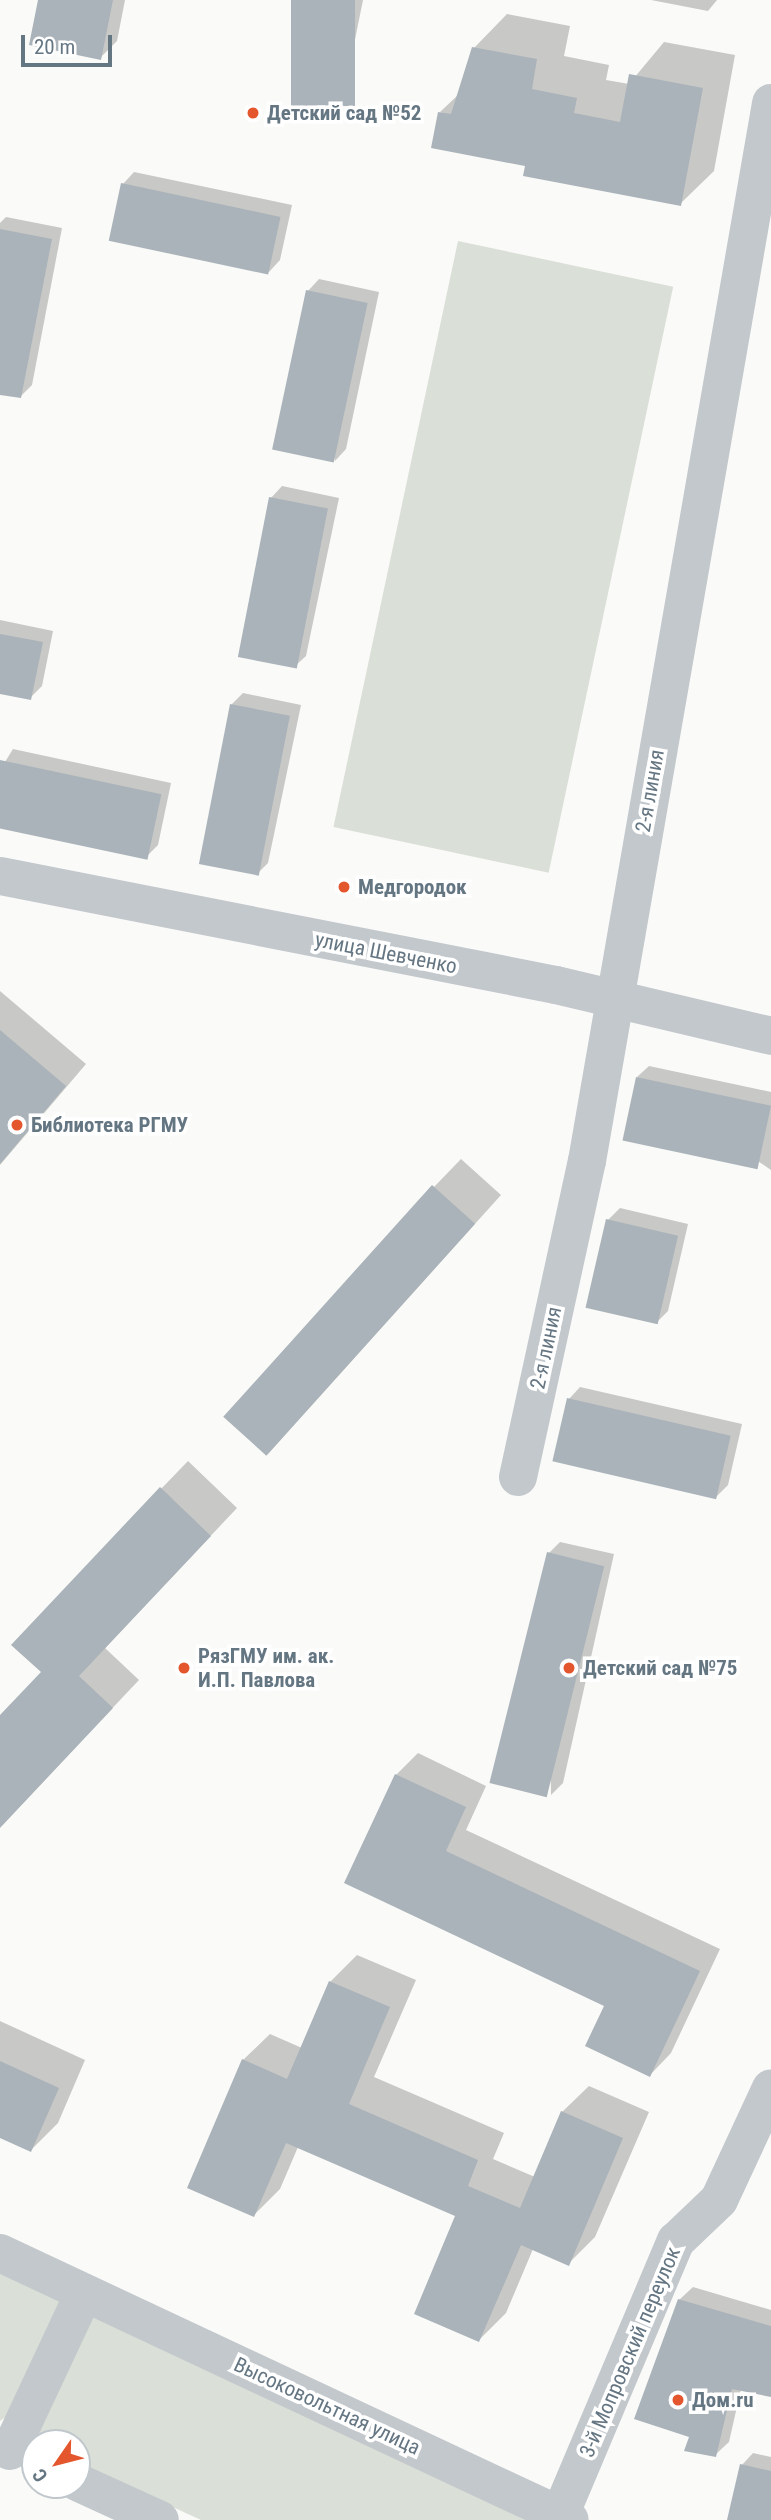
<!DOCTYPE html>
<html>
<head>
<meta charset="utf-8">
<style>
	body { margin:0 }
	#map { position:relative; width:771px; height:2520px; overflow:hidden; background:#fafaf8; font-family:"Roboto Condensed",sans-serif }
	div>[style] { position:absolute }
	[style*='--x'] { left:calc(var(--x)*1px); top:calc(var(--y)*1px); width:calc(var(--w)*1px); rotate:calc(var(--a)*1deg) }
	.green>* { inset:0; background:#dadfd7; transform-origin:0 0 }
	.shadow>* { inset:0; background:#0003 }
	.building>* { inset:0; background:#aab3b9; transform-origin:0 0 }
	.minor>* { height:38px; margin:-19px; padding:0 19px; transform-origin:19px; border-radius:19px; background:#c3c8cc }
	.dots>* { width:19px; height:19px; translate:-50% -50%; box-sizing:border-box; border:4px solid #fff; border-radius:50% }
	span { translate:-50% -50%; white-space:nowrap; text-align:center; line-height:1.15; -webkit-text-stroke:7px #fff; paint-order:stroke }
	.poi-label { font-size:21px; color:#657683; font-weight:700 }
	.left { translate:0 -50%; text-align:left }
	.street-label { font-size:21px; color:#657683 }
	.north { position:absolute; left:21px; top:2429px; width:70px; height:70px; box-sizing:border-box; background:#fff; border:2px solid #c1c8cd; border-radius:50%; rotate:235deg; font-size:19px; font-weight:700; line-height:28px; text-align:center; color:#657683 }
	.north::after { content:''; display:block; margin:auto; width:24px; height:32px; background:#e4572e; clip-path:polygon(50% 0,100% 100%,50% 72%,0 100%) }
	.scale { position:absolute; left:21px; top:35px; width:91px; height:32px; box-sizing:border-box; border:4px solid #657683; border-top:0; padding-left:9px; font-size:21px; line-height:24px; white-space:nowrap; color:#657683; -webkit-text-stroke:5px #fff; paint-order:stroke }
</style>
</head>
<body>
<div id="map">
	<div class="green">
		<div style="left:458px;top:241px;width:220px;height:599px;rotate:12deg"></div>
		<div style="clip-path:polygon(0 2262px,67px 2301px,21px 2406px,0 2421px)"></div>
		<div style="clip-path:polygon(106px 2312px,544px 2520px,201px 2520px,77px 2463px,77px 2443px,41px 2443px,33px 2421px,89px 2316px)"></div>
	</div>
	<div class="shadow">
		<div style="clip-path:polygon(40px 0,125px 0,117px 41px,100px 58px)"></div>
		<div style="clip-path:polygon(292px 0,363px 0,342px 104px,330px 115px)"></div>
		<div style="clip-path:polygon(651px 0,717px 0,708px 11px)"></div>
		<div style="clip-path:polygon(507px 14px,570px 26px,564px 56px,609px 65px,606px 80px,629px 84px,664px 42px,735px 55px,714px 171px,680px 204px,527px 165px,440px 112px,460px 93px,474px 48px)"></div>
		<div style="clip-path:polygon(134px 172px,292px 205px,280px 260px,269px 272px,123px 184px)"></div>
		<div style="clip-path:polygon(6px 217px,62px 228px,32px 385px,20px 397px,0 393px,0 223px)"></div>
		<div style="clip-path:polygon(319px 279px,379px 292px,346px 449px,335px 461px,308px 291px)"></div>
		<div style="clip-path:polygon(282px 486px,339px 498px,306px 656px,294px 667px,271px 498px)"></div>
		<div style="clip-path:polygon(0 620px,53px 631px,42px 686px,30px 698px,0 692px)"></div>
		<div style="clip-path:polygon(243px 693px,301px 705px,268px 863px,257px 874px,232px 704px)"></div>
		<div style="clip-path:polygon(13px 749px,171px 783px,158px 845px,147px 856px,0 825px,0 770px)"></div>
		<div style="clip-path:polygon(0 991px,86px 1064px,0 1165px)"></div>
		<div style="clip-path:polygon(649px 1066px,771px 1092px,771px 1170px,637px 1077px)"></div>
		<div style="clip-path:polygon(461px 1159px,501px 1195px,267px 1455px,434px 1187px)"></div>
		<div style="clip-path:polygon(620px 1208px,688px 1224px,668px 1311px,656px 1323px,608px 1220px)"></div>
		<div style="clip-path:polygon(580px 1387px,742px 1424px,728px 1485px,716px 1497px,569px 1399px)"></div>
		<div style="clip-path:polygon(188px 1461px,237px 1508px,105px 1648px,139px 1680px,0 1827px,0 1718px,43px 1672px,161px 1489px)"></div>
		<div style="clip-path:polygon(560px 1542px,614px 1554px,563px 1783px,551px 1795px,549px 1553px)"></div>
		<div style="clip-path:polygon(418px 1753px,486px 1786px,466px 1830px,720px 1949px,671px 2053px,650px 2075px,606px 2005px,346px 1882px,396px 1775px)"></div>
		<div style="clip-path:polygon(357px 1955px,416px 1980px,374px 2077px,504px 2133px,493px 2159px,535px 2177px,562px 2112px,589px 2086px,649px 2112px,595px 2237px,568px 2264px,533px 2249px,506px 2313px,479px 2340px,457px 2215px,298px 2147px,280px 2189px,254px 2215px,243px 2060px,270px 2034px,302px 2048px,330px 1982px)"></div>
		<div style="clip-path:polygon(0 2021px,85px 2060px,58px 2123px,31px 2150px,0 2136px)"></div>
		<div style="clip-path:polygon(693px 2287px,771px 2310px,771px 2395px,741px 2389px,729px 2442px,715px 2455px,691px 2436px,679px 2300px)"></div>
		<div style="clip-path:polygon(753px 2453px,771px 2457px,771px 2520px,729px 2520px,742px 2465px)"></div>
	</div>
	<div class="building">
		<div style="clip-path:polygon(38px 0,113px 0,101px 60px,29px 45px)"></div>
		<div style="left:291px;top:0;width:64px;height:106px"></div>
		<div style="clip-path:polygon(472px 47px,537px 59px,532px 89px,577px 98px,574px 113px,620px 122px,629px 74px,703px 88px,681px 206px,523px 176px,525px 166px,431px 148px,438px 112px,451px 114px)"></div>
		<div style="left:121px;top:183px;width:163px;height:59px;rotate:12deg"></div>
		<div style="clip-path:polygon(0 229px,52px 239px,21px 398px,0 395px)"></div>
		<div style="left:306px;top:290px;width:63px;height:163px;rotate:12deg"></div>
		<div style="left:269px;top:497px;width:60px;height:163px;rotate:11deg"></div>
		<div style="clip-path:polygon(0 634px,43px 642px,31px 700px,0 694px)"></div>
		<div style="left:230px;top:704px;width:61px;height:163px;rotate:11deg"></div>
		<div style="left:0;top:760px;width:165px;height:67px;rotate:12deg"></div>
		<div style="clip-path:polygon(0 1030px,66px 1086px,0 1164px)"></div>
		<div style="left:636px;top:1077px;width:138px;height:65px;rotate:12deg"></div>
		<div style="left:432px;top:1185px;width:58px;height:312px;rotate:42deg"></div>
		<div style="left:606px;top:1219px;width:74px;height:91px;rotate:13deg"></div>
		<div style="left:567px;top:1398px;width:168px;height:65px;rotate:13deg"></div>
		<div style="clip-path:polygon(160px 1487px,211px 1536px,79px 1676px,113px 1708px,0 1828px,0 1715px,41px 1672px,11px 1645px)"></div>
		<div style="left:547px;top:1552px;width:59px;height:238px;rotate:14deg"></div>
		<div style="clip-path:polygon(395px 1774px,466px 1807px,446px 1851px,700px 1971px,650px 2077px,585px 2046px,604px 2006px,344px 1883px)"></div>
		<div style="clip-path:polygon(329px 1981px,390px 2007px,349px 2104px,478px 2160px,468px 2186px,520px 2208px,561px 2111px,623px 2138px,569px 2266px,521px 2245px,479px 2342px,414px 2314px,455px 2216px,286px 2143px,254px 2217px,187px 2188px,242px 2059px,287px 2079px)"></div>
		<div style="clip-path:polygon(0 2061px,59px 2088px,31px 2152px,0 2138px)"></div>
		<div style="clip-path:polygon(678px 2299px,771px 2326px,771px 2397px,732px 2389px,716px 2457px,684px 2451px,689px 2437px,634px 2419px)"></div>
		<div style="clip-path:polygon(740px 2464px,771px 2471px,771px 2520px,727px 2520px)"></div>
	</div>
	<div class="minor">
		<div style="--x:0;--y:876;--w:567;--a:11.09"></div>
		<div style="--x:556;--y:985;--w:221;--a:13.3"></div>
		<div style="--x:518;--y:1477;--w:323;--a:-77.7"></div>
		<div style="--x:587;--y:1161;--w:1074;--a:-80.13"></div>
		<div style="--x:0;--y:2253;--w:629;--a:25.1"></div>
		<div style="--x:10;--y:2451;--w:174;--a:-64.9"></div>
		<div style="--x:77;--y:2482;--w:91;--a:24.6"></div>
		<div style="--x:560;--y:2515;--w:298;--a:-67.1"></div>
		<div style="--x:676;--y:2241;--w:59;--a:-43.6"></div>
		<div style="--x:719;--y:2200;--w:123;--a:-65.1"></div>
	</div>
	<div class="dots">
		<div style="left:253px;top:113px;background:#e4572e"></div>
		<div style="left:344px;top:887px;background:#e4572e"></div>
		<div style="left:17px;top:1125px;background:#e4572e"></div>
		<div style="left:184px;top:1668px;background:#e4572e"></div>
		<div style="left:569px;top:1668px;background:#e4572e"></div>
		<div style="left:678px;top:2400px;background:#e4572e"></div>
	</div>
	<div class="poi-label">
		<span class="left" style="left:267px;top:113px">Детский сад №52</span>
		<span class="left" style="left:358px;top:887px">Медгородок</span>
		<span class="left" style="left:31px;top:1125px">Библиотека РГМУ</span>
		<span class="left" style="left:198px;top:1668px">РязГМУ им. ак.<br>И.П. Павлова</span>
		<span class="left" style="left:583px;top:1668px">Детский сад №75</span>
		<span class="left" style="left:692px;top:2400px">Дом.ru</span>
	</div>
	<div class="street-label">
		<span style="left:650px;top:791px;rotate:-80deg">2-я линия</span>
		<span style="left:386px;top:953px;rotate:11deg">улица Шевченко</span>
		<span style="left:546px;top:1348px;rotate:-78deg">2-я линия</span>
		<span style="left:630px;top:2352px;rotate:-67deg">3-й Мопровский переулок</span>
		<span style="left:327px;top:2406px;rotate:25deg">Высоковольтная улица</span>
	</div>
	<div class="north">С</div>
	<div class="scale">20 m</div>
</div>
</body>
</html>
